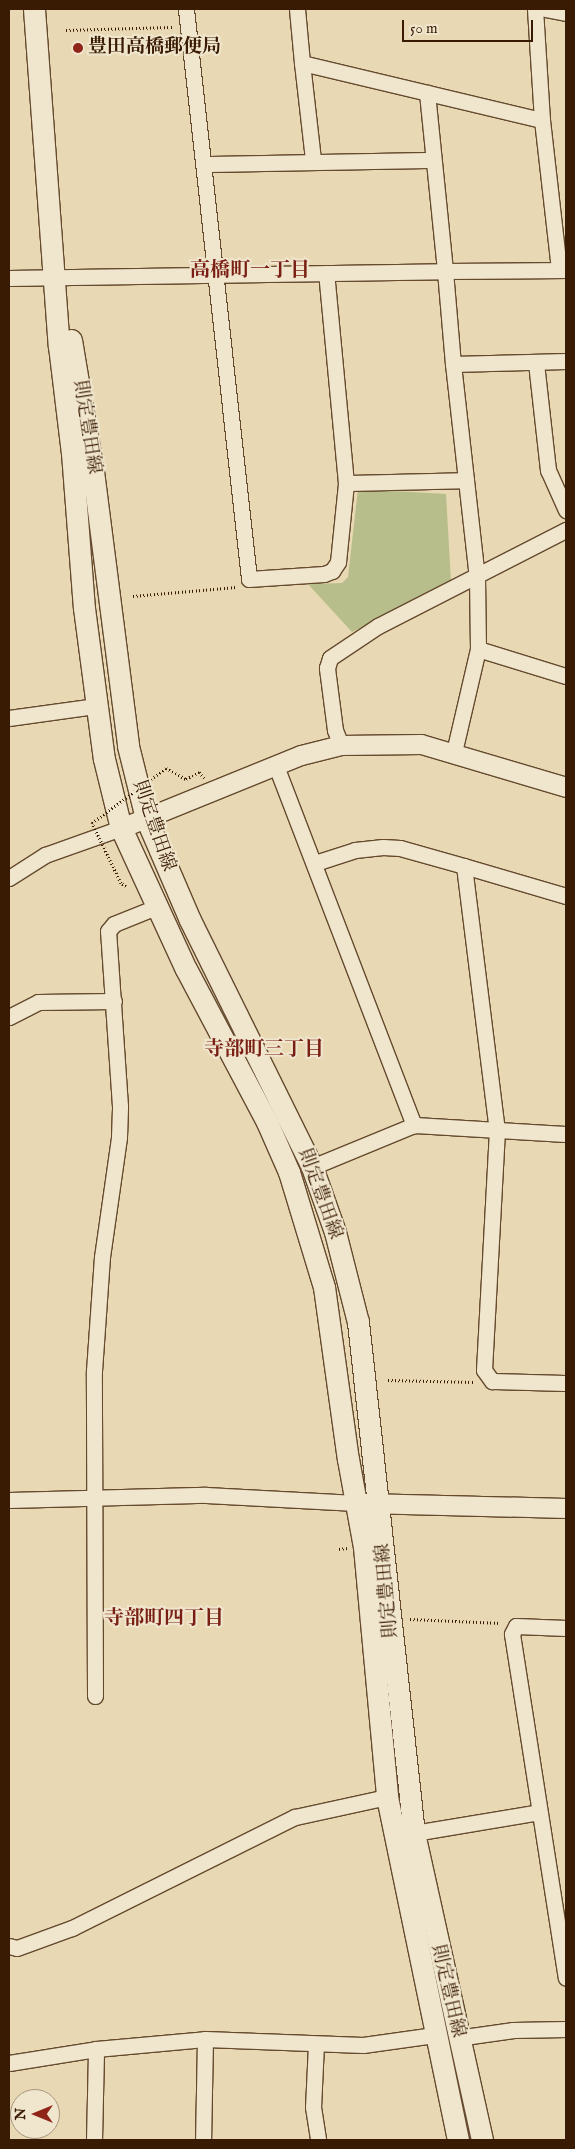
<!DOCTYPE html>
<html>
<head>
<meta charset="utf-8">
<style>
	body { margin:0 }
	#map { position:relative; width:575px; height:2149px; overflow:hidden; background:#e8d8b3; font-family:"IM FELL English","Noto Serif JP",serif }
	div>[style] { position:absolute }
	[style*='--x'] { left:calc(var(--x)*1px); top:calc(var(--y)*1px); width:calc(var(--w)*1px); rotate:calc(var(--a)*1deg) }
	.green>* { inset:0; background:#b8be8b }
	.path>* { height:3px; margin-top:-1.5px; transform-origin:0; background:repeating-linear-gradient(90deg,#391a02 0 1px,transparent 0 3.5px) }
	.roads { filter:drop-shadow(1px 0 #654a2e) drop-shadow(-1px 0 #654a2e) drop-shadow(0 1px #654a2e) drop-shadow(0 -1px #654a2e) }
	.minor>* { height:15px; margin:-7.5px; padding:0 7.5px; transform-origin:7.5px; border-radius:7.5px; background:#f0e6ce }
	.tertiary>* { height:19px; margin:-9.5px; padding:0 9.5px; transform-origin:9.5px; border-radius:9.5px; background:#f0e6ce }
	.secondary>* { height:21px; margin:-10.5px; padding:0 10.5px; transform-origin:10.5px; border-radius:10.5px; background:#f0e6ce }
	.path-bridge>* { height:3px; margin-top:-1.5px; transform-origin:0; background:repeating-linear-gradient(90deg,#391a02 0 1px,transparent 0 3.5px) }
	.dots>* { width:14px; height:14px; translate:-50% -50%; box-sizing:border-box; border:2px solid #f0e6ce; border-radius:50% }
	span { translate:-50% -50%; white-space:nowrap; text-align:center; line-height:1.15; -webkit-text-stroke:4px #f0e6ce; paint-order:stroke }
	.poi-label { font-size:19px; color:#391a02; font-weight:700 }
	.left { translate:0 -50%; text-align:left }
	.street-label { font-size:19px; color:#391a02 }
	.neighbourhood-label { font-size:20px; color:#7a1f14; font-weight:700 }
	.frame { position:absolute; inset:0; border:10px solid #391a02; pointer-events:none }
	.north { position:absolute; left:10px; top:2089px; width:50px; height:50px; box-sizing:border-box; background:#f0e6ce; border:1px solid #a7947c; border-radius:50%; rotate:270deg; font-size:14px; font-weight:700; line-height:20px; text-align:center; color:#391a02 }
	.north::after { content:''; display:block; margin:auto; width:18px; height:22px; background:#8f2418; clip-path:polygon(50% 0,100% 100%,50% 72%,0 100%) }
	.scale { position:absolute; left:402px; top:20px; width:131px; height:22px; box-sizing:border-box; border:2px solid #391a02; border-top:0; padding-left:6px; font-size:15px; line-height:18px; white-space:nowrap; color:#391a02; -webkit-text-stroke:4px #f0e6ce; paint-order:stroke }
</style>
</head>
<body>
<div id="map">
	<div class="green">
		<div style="clip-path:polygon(358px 489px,446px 494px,451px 582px,352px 632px,308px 584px,342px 583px,348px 577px)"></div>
	</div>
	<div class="path">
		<div style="--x:66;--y:30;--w:106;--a:-1.6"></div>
		<div style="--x:133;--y:596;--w:104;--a:-4.9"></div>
		<div style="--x:388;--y:1380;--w:87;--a:1.3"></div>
		<div style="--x:339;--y:1549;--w:8;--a:-7"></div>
		<div style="--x:410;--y:1619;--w:91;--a:2.5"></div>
	</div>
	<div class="roads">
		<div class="minor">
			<div style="--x:186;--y:9;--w:573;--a:83.69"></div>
			<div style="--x:249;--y:579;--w:75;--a:-3.8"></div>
			<div style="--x:324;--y:574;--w:9;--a:-21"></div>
			<div style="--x:332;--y:571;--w:11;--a:-56"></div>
			<div style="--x:338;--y:562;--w:79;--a:-84.2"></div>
			<div style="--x:346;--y:483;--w:211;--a:-95.4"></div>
			<div style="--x:297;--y:9;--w:54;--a:84.7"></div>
			<div style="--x:302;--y:63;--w:247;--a:13.4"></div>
			<div style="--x:535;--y:9;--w:111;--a:86.4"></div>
			<div style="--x:542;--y:120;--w:151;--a:83.5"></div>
			<div style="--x:545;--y:9;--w:21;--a:11"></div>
			<div style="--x:302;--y:63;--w:98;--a:83.5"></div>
			<div style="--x:427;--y:93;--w:179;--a:84.2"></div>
			<div style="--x:445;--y:271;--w:121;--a:-0.5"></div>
			<div style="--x:204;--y:164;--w:229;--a:-1"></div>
			<div style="--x:9;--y:278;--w:436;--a:-0.9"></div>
			<div style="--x:445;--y:271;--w:93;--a:85.1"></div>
			<div style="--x:453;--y:364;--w:113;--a:-1.5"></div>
			<div style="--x:536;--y:363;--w:108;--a:83.6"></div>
			<div style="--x:548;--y:470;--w:44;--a:65.8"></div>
			<div style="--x:453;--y:364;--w:214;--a:83.6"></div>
			<div style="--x:477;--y:577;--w:72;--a:89.2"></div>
			<div style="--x:478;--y:649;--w:106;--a:103.1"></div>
			<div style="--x:346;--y:483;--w:120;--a:-1.4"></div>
			<div style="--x:478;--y:649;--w:92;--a:17.1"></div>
			<div style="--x:9;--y:718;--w:88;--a:-7.9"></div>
			<div style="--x:341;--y:745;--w:16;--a:-112"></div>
			<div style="--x:335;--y:730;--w:63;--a:-97.4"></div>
			<div style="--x:327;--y:668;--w:10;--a:-73"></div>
			<div style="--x:330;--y:658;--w:58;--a:-33.7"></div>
			<div style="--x:378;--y:626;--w:211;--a:-27.1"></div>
			<div style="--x:276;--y:766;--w:385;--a:69"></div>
			<div style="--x:315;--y:863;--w:42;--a:-18"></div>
			<div style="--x:355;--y:850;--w:28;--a:-6"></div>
			<div style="--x:383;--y:847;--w:17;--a:3"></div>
			<div style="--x:400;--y:848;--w:66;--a:15.7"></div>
			<div style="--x:9;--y:878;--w:43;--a:-32.6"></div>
			<div style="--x:45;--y:855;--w:81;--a:-19.6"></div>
			<div style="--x:566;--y:896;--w:106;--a:-163.6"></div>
			<div style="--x:464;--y:866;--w:266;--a:82.9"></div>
			<div style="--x:497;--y:1130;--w:240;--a:93.1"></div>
			<div style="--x:484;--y:1370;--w:14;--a:54"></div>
			<div style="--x:492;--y:1381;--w:74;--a:1.5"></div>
			<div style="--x:9;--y:1017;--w:33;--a:-27"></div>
			<div style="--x:38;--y:1002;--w:76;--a:-0.8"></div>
			<div style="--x:312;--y:1167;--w:110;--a:-22.4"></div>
			<div style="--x:414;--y:1125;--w:152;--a:3.4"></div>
			<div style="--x:9;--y:1500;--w:197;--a:-1.5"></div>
			<div style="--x:206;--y:1495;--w:150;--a:3.1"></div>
			<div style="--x:566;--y:1628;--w:50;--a:-177.7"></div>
			<div style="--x:516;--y:1626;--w:9;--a:117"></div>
			<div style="--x:512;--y:1634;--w:348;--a:81.1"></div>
			<div style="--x:95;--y:1696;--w:325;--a:-90.2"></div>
			<div style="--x:94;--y:1371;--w:114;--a:-86"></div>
			<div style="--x:102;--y:1257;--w:121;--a:-81.9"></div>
			<div style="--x:119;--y:1137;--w:31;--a:-88"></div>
			<div style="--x:120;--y:1106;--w:175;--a:-93.9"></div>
			<div style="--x:108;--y:931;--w:9;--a:-49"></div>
			<div style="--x:114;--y:924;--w:45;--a:-22"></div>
			<div style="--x:414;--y:1833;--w:127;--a:-9.5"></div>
			<div style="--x:9;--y:1946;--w:8;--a:14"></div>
			<div style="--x:17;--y:1948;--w:59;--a:-20"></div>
			<div style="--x:72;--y:1928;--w:249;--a:-26.5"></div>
			<div style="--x:295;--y:1817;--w:94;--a:-12.3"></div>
			<div style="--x:457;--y:2038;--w:57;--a:-8.1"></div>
			<div style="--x:513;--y:2030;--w:53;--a:-1.1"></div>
			<div style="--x:205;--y:2039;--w:158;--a:2.2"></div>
			<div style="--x:363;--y:2045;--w:72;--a:-8"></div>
			<div style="--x:316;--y:2044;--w:63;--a:92.7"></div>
			<div style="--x:313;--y:2107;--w:33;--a:81"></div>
			<div style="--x:9;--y:2063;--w:88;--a:-9.1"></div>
			<div style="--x:96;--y:2049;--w:109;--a:-5.2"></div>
			<div style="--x:205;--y:2039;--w:101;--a:91.1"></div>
			<div style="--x:94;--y:2140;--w:91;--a:-88.7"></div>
		</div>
		<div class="tertiary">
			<div style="--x:121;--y:828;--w:194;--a:-22.1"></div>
			<div style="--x:301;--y:755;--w:41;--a:-14"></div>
			<div style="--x:341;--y:745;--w:80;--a:-0.7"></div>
			<div style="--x:421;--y:744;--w:151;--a:16.5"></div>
			<div style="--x:364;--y:1503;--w:202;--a:1.4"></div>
		</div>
		<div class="secondary">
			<div style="--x:34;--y:9;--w:338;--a:85.8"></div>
			<div style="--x:59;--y:346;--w:108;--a:83.1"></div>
			<div style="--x:72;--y:453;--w:155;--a:85.6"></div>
			<div style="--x:84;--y:608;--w:152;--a:82.5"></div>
			<div style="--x:104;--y:759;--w:71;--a:76.2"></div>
			<div style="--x:121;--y:828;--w:155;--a:65.3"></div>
			<div style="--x:186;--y:969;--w:173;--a:62.1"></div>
			<div style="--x:267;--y:1122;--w:55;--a:66.3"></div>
			<div style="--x:289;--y:1172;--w:120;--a:73.1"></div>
			<div style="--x:324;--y:1287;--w:174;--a:82.1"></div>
			<div style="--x:348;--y:1459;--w:89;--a:79.7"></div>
			<div style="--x:364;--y:1547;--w:251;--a:84.7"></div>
			<div style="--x:387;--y:1797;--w:350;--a:78.3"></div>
			<div style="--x:71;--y:340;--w:133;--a:80.5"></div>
			<div style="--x:93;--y:471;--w:277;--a:82.7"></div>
			<div style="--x:128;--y:746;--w:74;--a:76"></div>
			<div style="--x:146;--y:818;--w:111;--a:66.7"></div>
			<div style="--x:190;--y:920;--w:275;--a:63.7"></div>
			<div style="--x:312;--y:1167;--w:69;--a:70.5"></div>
			<div style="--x:335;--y:1232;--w:93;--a:75.7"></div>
			<div style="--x:358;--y:1322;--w:514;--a:83.75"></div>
			<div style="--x:414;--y:1833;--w:314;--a:77.5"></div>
		</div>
	</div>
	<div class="path-bridge">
		<div style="--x:126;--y:886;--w:6;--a:-149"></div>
		<div style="--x:121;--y:883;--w:67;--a:-115.8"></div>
		<div style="--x:92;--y:823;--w:92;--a:-36.6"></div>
		<div style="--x:166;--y:768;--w:23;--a:29"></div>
		<div style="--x:186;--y:779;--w:15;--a:-28"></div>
		<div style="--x:199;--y:772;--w:8;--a:50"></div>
	</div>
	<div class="dots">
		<div style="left:78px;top:48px;background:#8f2418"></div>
	</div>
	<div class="poi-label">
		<span class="left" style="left:88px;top:48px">豊田高橋郵便局</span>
	</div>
	<div class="street-label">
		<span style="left:86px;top:427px;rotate:81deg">則定豊田線</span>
		<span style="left:153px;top:826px;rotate:71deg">則定豊田線</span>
		<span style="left:319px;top:1194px;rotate:70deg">則定豊田線</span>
		<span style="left:388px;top:1591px;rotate:-95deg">則定豊田線</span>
		<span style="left:447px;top:1991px;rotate:77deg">則定豊田線</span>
	</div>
	<div class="neighbourhood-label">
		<span style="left:250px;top:270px">高橋町一丁目</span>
		<span style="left:264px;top:1049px">寺部町三丁目</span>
		<span style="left:164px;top:1618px">寺部町四丁目</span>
	</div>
	<div class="frame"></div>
	<div class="north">N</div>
	<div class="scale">50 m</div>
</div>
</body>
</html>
